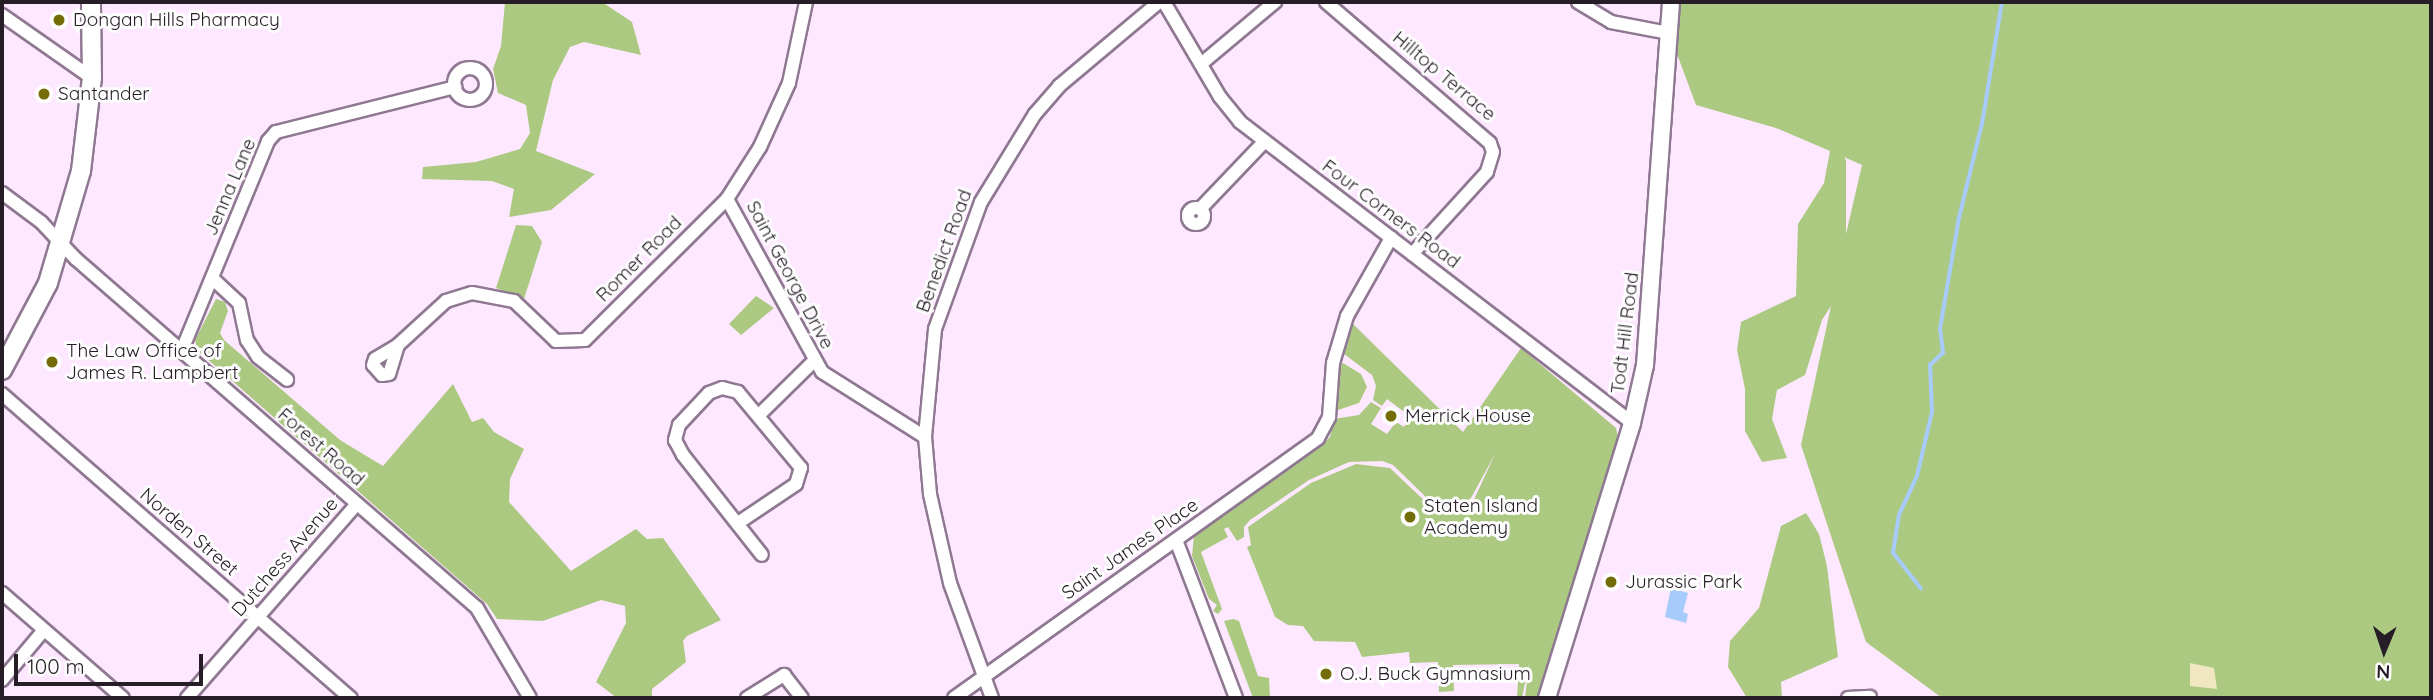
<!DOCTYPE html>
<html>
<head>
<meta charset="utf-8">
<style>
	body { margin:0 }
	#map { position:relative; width:2433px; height:700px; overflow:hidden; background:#fde8ff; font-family:Quicksand,sans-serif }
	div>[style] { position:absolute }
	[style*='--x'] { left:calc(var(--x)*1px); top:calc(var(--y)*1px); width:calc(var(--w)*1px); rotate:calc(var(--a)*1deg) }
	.green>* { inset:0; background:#acc981 }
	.sand>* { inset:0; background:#f0e7c1 }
	.water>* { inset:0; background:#a7cbfa }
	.stream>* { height:3.5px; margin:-1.75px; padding:0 1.75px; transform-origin:1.75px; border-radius:1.75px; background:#a7cbfa }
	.roads { filter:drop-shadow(2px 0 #8f7891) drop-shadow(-2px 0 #8f7891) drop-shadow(0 2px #8f7891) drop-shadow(0 -2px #8f7891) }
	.minor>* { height:12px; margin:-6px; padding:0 6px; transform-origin:6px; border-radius:6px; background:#fff }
	.minor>.ring { margin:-6px; padding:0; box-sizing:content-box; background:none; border:12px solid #fff; border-radius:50% }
	.tertiary>* { height:16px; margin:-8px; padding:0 8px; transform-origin:8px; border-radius:8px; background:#fff }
	.secondary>* { height:18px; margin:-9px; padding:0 9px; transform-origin:9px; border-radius:9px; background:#fff }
	.dots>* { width:19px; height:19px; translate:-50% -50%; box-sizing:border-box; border:4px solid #fdfdfd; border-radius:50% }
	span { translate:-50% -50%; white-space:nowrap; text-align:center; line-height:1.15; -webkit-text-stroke:6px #fdfdfd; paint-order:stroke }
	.poi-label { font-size:19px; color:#261d27 }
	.left { translate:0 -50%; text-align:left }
	.street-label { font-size:19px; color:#261d27 }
	.frame { position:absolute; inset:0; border:4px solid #261d27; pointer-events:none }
	.north { position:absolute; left:2349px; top:616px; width:70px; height:70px; -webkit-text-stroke:5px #fdfdfd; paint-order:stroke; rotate:182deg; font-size:19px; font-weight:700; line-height:28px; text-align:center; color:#261d27 }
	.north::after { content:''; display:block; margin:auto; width:24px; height:32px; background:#261d27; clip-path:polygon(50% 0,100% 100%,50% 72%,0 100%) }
	.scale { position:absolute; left:14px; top:654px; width:189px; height:32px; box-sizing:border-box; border:4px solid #261d27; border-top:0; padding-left:9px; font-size:21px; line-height:24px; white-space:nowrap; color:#261d27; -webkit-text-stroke:5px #fdfdfd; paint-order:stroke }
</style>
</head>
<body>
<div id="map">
	<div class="green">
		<div style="clip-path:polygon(505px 2px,602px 2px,632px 22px,641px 55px,584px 42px,570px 47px,553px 80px,536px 151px,595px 174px,551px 210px,509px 217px,514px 189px,492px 181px,422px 179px,423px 167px,476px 162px,520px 149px,530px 133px,526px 105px,498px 93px,493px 69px,501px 46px)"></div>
		<div style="clip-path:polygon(evenodd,1680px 2px,2431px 2px,2431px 698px,1942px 698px,1866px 642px,1801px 445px,1831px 306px,1822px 320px,1805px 375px,1777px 390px,1772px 419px,1787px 458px,1762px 462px,1745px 431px,1745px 389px,1737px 350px,1741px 322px,1796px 296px,1798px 224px,1824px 183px,1830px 151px,1776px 128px,1696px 105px,1677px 54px,1680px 2px,1844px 157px,1862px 165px,1846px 234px,1846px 160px,1844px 157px)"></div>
		<div style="clip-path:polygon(516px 225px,532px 226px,542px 242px,524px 299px,496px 288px)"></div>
		<div style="clip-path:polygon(756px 296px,774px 308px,741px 335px,729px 324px)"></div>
		<div style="clip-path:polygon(216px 299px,225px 302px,228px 311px,220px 333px,224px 340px,340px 440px,383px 466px,453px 384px,472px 422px,483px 418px,494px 432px,524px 449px,510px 479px,509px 502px,571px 571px,636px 529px,647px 539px,663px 538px,721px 620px,687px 636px,683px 641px,686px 662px,652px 689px,652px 698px,617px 698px,596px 682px,626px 623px,625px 606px,601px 600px,543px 621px,497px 619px,487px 604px,198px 351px,195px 340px)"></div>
		<div style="clip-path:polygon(1350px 321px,1463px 432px,1521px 348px,1616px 428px,1619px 442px,1540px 698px,1525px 698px,1529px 663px,1522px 698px,1517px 698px,1519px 664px,1453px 665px,1454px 691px,1439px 692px,1438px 662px,1410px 663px,1409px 652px,1362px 657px,1355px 642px,1314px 641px,1303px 626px,1288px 625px,1275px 617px,1247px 547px,1251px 545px,1248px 527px,1311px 483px,1356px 464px,1390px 468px,1429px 505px,1447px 512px,1462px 511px,1472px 504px,1495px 454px,1471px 498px,1456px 509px,1433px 504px,1393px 465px,1382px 461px,1349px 462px,1309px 480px,1250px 520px,1244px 527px,1244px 537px,1237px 541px,1228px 527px,1224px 529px,1228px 537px,1201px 552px,1222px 609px,1218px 614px,1213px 611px,1217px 605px,1209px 599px,1192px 556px,1194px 535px,1321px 446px,1330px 437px,1334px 419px,1359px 415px,1371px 402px,1381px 408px,1371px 424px,1387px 434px,1396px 422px,1404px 427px,1411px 417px,1387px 399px,1382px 406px,1373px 400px,1376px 386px,1372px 375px,1340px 351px)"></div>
		<div style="clip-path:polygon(1343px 363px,1361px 374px,1367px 387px,1359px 403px,1338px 410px,1337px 367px)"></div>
		<div style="clip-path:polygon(1806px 513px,1819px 534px,1827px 566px,1838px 657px,1781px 682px,1782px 698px,1747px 698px,1728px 667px,1730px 641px,1759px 608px,1781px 526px)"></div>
		<div style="clip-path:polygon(1233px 619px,1239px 621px,1258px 676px,1269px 678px,1270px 698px,1253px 698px,1224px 621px)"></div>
	</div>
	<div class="sand">
		<div style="clip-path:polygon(2190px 663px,2214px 668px,2217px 689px,2190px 686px)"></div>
	</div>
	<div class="water">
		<div style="clip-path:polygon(1671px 588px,1688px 593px,1683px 612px,1688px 614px,1686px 623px,1665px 617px)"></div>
	</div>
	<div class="stream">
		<div style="--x:1921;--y:589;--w:46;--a:-127.9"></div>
		<div style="--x:1893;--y:553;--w:38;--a:-81"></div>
		<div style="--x:1899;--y:515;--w:43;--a:-65.2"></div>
		<div style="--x:1917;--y:476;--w:66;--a:-76.8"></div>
		<div style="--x:1932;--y:412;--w:47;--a:-92.4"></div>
		<div style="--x:1930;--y:365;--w:18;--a:-43"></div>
		<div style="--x:1943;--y:353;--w:24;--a:-97"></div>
		<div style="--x:1940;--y:329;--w:113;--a:-80.3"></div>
		<div style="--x:1959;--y:218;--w:97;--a:-76.3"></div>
		<div style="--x:1982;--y:124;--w:124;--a:-80.7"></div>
	</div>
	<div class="roads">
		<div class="minor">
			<div style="--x:1164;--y:2;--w:110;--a:59.5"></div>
			<div style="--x:1220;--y:97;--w:32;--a:51"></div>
			<div style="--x:1240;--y:122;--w:494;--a:37.5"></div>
			<div style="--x:1326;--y:2;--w:216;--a:40.7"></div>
			<div style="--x:1490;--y:143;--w:9;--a:72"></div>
			<div style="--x:1493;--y:152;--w:21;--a:107"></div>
			<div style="--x:1487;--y:172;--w:111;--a:132.4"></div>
			<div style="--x:1578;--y:2;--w:39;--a:31"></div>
			<div style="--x:1611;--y:22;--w:58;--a:10.9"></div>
			<div style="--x:2;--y:15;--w:110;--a:35"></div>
			<div style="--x:1201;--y:64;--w:97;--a:-40"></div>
			<div class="ring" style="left:454px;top:68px;width:20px;height:20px"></div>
			<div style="--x:2;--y:193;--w:49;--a:36.6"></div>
			<div style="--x:41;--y:222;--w:51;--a:46.6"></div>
			<div style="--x:76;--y:259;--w:532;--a:41.03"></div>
			<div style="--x:477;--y:608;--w:104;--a:59.5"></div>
			<div style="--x:727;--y:199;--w:197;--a:61.2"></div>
			<div style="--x:822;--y:372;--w:122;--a:32.3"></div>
			<div class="ring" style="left:1188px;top:208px;width:4px;height:4px"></div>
			<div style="--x:1200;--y:209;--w:93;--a:-46.3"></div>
			<div style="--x:212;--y:278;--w:37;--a:43"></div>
			<div style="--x:239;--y:303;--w:38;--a:78"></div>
			<div style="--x:247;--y:340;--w:20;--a:57"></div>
			<div style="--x:258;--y:357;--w:37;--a:38"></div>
			<div style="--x:398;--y:345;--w:30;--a:107"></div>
			<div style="--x:389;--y:374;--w:7;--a:172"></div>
			<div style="--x:382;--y:375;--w:13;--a:-132"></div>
			<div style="--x:373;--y:365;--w:6;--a:-72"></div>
			<div style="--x:375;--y:359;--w:27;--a:-31"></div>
			<div style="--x:398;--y:345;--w:65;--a:-42.5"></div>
			<div style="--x:446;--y:301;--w:27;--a:-17"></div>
			<div style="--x:472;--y:293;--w:43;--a:10.8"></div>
			<div style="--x:514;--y:301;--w:58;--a:43.6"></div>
			<div style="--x:556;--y:341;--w:29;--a:-2"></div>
			<div style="--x:585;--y:340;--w:200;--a:-44.8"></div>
			<div style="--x:727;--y:199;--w:62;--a:-57.6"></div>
			<div style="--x:760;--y:147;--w:70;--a:-65.6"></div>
			<div style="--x:789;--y:83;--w:83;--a:-78.1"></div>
			<div style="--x:182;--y:350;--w:226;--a:-67.6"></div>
			<div style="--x:268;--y:141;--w:12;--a:-48"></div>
			<div style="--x:276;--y:132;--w:185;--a:-14.1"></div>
			<div style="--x:2;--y:394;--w:463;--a:41.1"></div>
			<div style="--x:759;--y:415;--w:77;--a:-44.5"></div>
			<div style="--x:738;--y:523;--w:70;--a:-33.9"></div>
			<div style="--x:796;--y:484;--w:17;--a:-73"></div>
			<div style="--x:801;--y:468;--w:99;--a:-129.7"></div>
			<div style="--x:738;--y:392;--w:16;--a:-166"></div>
			<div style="--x:722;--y:388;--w:14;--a:159"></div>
			<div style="--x:709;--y:393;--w:44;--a:133.2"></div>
			<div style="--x:679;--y:425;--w:16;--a:105"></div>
			<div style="--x:675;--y:440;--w:17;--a:62"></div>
			<div style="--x:683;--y:455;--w:127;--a:51.7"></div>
			<div style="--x:1176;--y:540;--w:169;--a:69.2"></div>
			<div style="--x:2;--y:593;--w:160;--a:41"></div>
			<div style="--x:2;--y:680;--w:65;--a:-50"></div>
			<div style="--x:187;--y:698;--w:258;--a:-48.8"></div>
			<div style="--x:747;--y:698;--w:44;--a:-31.9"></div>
			<div style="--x:784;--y:675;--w:29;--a:52"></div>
			<div style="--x:954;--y:698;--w:447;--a:-35.5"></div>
			<div style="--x:1318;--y:438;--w:24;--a:-62"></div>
			<div style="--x:1329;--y:417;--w:54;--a:-85.8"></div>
			<div style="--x:1333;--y:363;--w:49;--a:-73.4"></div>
			<div style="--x:1347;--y:316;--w:90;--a:-60.6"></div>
			<div style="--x:992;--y:698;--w:122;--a:-110.1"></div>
			<div style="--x:950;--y:583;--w:91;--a:-102.7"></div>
			<div style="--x:930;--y:494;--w:57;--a:-95"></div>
			<div style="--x:925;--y:437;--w:108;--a:-84.7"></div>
			<div style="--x:935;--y:329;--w:135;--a:-70.1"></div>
			<div style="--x:981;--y:202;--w:103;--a:-58.5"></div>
			<div style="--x:1035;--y:114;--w:37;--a:-49"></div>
			<div style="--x:1059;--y:86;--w:131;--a:-40"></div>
			<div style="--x:1848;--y:698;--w:22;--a:-3"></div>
		</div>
		<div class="tertiary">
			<div style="--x:1547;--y:698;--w:288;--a:-72.8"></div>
			<div style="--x:1632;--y:423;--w:59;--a:-77.4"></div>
			<div style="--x:1645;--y:365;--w:364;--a:-85.9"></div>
		</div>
		<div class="secondary">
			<div style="--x:2;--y:370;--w:98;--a:-62.1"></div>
			<div style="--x:48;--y:283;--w:117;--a:-73.6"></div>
			<div style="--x:81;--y:171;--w:94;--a:-83.3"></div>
			<div style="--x:92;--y:78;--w:76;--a:-90.8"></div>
		</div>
	</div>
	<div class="dots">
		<div style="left:59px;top:20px;background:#746c06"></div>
		<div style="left:44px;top:94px;background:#746c06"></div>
		<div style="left:52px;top:362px;background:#746c06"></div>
		<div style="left:1391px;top:416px;background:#746c06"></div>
		<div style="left:1410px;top:517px;background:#746c06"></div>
		<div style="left:1611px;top:582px;background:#746c06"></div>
		<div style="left:1326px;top:674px;background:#746c06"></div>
	</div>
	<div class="poi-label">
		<span class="left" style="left:73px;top:20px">Dongan Hills Pharmacy</span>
		<span class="left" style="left:58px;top:94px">Santander</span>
		<span class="left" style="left:66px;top:362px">The Law Office of<br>James R. Lampbert</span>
		<span class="left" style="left:1405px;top:416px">Merrick House</span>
		<span class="left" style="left:1424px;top:517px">Staten Island<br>Academy</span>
		<span class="left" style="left:1625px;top:582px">Jurassic Park</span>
		<span class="left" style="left:1340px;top:674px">O.J. Buck Gymnasium</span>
	</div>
	<div class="street-label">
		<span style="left:1444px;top:76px;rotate:40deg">Hilltop Terrace</span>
		<span style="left:230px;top:187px;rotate:-67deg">Jenna Lane</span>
		<span style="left:1391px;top:214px;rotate:37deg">Four Corners Road</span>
		<span style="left:944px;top:251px;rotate:-70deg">Benedict Road</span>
		<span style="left:639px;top:259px;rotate:-45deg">Romer Road</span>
		<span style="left:790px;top:275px;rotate:62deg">Saint George Drive</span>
		<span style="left:1625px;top:333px;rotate:-83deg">Todt Hill Road</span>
		<span style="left:321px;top:447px;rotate:41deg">Forest Road</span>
		<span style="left:189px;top:532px;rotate:41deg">Norden Street</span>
		<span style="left:1130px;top:549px;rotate:-35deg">Saint James Place</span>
		<span style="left:285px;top:557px;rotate:-49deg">Dutchess Avenue</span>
	</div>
	<div class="frame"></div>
	<div class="north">N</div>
	<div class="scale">100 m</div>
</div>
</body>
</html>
